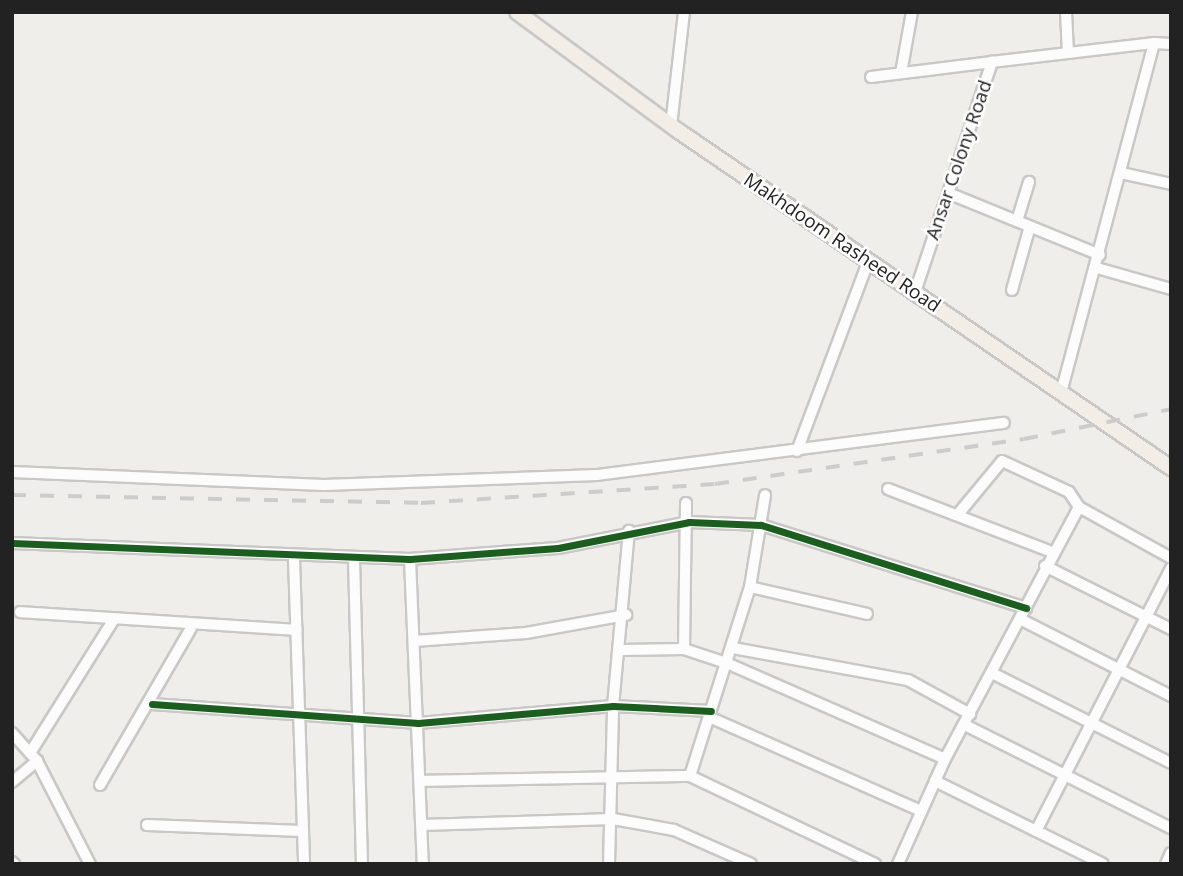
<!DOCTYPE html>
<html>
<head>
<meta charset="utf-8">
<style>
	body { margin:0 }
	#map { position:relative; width:1183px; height:876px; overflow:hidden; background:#f0eeeb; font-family:"Open Sans",sans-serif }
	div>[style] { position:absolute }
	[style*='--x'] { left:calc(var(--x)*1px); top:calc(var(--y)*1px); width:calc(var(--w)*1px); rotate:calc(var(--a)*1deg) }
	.roads { filter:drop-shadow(2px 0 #c9c8c7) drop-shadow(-2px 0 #c9c8c7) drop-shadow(0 2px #c9c8c7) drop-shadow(0 -2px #c9c8c7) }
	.minor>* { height:10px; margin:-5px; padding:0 5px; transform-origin:5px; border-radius:5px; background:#fdfcfc }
	.major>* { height:14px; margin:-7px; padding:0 7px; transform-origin:7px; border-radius:7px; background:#f3ede7 }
	.rail>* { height:3.5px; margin-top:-1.75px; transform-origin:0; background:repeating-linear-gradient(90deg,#ccc 0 14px,transparent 0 28px) }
	.cycleway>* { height:7px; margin:-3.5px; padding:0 3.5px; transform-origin:3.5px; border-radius:3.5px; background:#1b5e20 }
	span { translate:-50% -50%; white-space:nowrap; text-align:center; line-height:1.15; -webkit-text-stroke:5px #fff; paint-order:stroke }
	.street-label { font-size:19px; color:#222 }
	.frame { position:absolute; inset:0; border:14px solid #222; pointer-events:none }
</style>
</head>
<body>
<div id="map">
	<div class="roads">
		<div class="minor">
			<div style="--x:1066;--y:12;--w:41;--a:87.2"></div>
			<div style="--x:901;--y:73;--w:62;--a:-79.8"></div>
			<div style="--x:871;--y:77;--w:122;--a:-7.1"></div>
			<div style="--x:671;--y:126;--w:115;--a:-83.5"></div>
			<div style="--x:1121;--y:173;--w:51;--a:12.4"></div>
			<div style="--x:948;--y:193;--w:164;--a:22.2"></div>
			<div style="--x:1017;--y:221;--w:41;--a:-72.9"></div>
			<div style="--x:1097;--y:268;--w:77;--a:15.8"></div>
			<div style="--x:1012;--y:290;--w:66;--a:-74.3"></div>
			<div style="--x:915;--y:292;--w:243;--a:-71.5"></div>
			<div style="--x:992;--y:62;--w:163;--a:-6.7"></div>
			<div style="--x:1062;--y:389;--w:358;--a:-75.1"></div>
			<div style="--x:1154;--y:43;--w:17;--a:3"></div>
			<div style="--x:797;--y:451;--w:202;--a:-69.4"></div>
			<div style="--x:12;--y:472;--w:312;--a:2.4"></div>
			<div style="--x:324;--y:485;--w:273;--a:-2.1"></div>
			<div style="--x:597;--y:475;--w:410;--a:-7.3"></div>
			<div style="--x:888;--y:489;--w:176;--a:21"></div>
			<div style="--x:959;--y:513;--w:67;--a:-50.4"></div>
			<div style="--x:1002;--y:461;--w:74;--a:24.8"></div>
			<div style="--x:1069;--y:492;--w:18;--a:56"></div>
			<div style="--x:1079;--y:507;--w:105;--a:29"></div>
			<div style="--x:12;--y:543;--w:398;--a:2.3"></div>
			<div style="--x:410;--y:559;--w:148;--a:-4.3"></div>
			<div style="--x:558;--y:548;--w:134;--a:-11.2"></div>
			<div style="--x:689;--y:522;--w:72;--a:2.4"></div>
			<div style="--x:761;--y:525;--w:278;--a:17.4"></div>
			<div style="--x:294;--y:559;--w:305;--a:88.1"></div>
			<div style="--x:354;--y:559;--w:305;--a:88.5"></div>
			<div style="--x:410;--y:559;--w:305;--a:87.6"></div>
			<div style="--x:1045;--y:566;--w:141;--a:26.6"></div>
			<div style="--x:750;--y:587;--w:120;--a:13"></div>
			<div style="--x:20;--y:612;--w:277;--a:3.7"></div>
			<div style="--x:1020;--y:619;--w:169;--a:27"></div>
			<div style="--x:414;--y:641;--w:112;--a:-4.1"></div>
			<div style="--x:526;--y:633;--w:102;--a:-10.2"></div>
			<div style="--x:733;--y:648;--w:178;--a:10.4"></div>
			<div style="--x:908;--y:680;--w:71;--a:28.7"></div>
			<div style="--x:684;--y:649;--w:146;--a:-89.2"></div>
			<div style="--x:621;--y:650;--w:63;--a:-0.9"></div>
			<div style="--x:684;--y:649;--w:47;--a:18.4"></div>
			<div style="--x:729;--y:664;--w:236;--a:23.7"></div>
			<div style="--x:992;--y:673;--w:200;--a:26.7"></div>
			<div style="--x:152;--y:704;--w:267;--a:4.1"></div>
			<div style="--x:418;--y:723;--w:196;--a:-5"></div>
			<div style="--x:613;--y:706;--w:98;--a:2.9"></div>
			<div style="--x:709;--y:717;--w:232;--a:23.9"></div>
			<div style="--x:965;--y:725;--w:230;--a:26.6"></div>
			<div style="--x:12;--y:733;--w:38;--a:48"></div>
			<div style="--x:37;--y:761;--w:116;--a:62.8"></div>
			<div style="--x:30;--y:753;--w:158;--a:-57.9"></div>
			<div style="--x:690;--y:776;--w:198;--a:-72.4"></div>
			<div style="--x:750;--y:587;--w:93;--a:-80.7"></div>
			<div style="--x:420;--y:781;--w:270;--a:-1.1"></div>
			<div style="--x:690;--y:776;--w:205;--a:25.4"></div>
			<div style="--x:935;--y:781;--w:187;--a:26.3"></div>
			<div style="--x:12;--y:782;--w:33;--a:-40"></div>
			<div style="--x:100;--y:785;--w:181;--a:-59.9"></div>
			<div style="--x:147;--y:825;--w:155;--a:2.2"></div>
			<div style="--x:422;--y:825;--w:191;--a:-1.8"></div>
			<div style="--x:613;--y:819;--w:62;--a:10.2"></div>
			<div style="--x:674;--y:830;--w:84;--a:23.8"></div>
			<div style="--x:1036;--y:831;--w:296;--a:-62.8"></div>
			<div style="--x:12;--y:862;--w:3;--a:45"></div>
			<div style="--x:609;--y:864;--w:158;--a:-88.5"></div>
			<div style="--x:613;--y:706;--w:176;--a:-84.8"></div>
			<div style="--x:898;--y:864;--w:115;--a:-65.9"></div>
			<div style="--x:945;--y:759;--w:285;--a:-62"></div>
			<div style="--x:1166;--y:864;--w:12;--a:-66"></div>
		</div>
		<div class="major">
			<div style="--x:517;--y:12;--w:202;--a:36.4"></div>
			<div style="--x:680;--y:132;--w:595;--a:34.38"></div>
		</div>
	</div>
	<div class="rail">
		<div style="--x:12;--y:495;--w:409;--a:1.1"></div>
		<div style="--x:421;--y:503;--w:295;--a:-3.7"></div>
		<div style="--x:715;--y:484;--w:312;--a:-8.3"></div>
		<div style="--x:1024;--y:439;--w:150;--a:-11.5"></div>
	</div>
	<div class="cycleway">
		<div style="--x:12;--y:543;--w:398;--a:2.3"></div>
		<div style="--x:410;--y:559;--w:148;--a:-4.3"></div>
		<div style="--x:558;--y:548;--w:134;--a:-11.2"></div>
		<div style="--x:689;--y:522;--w:72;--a:2.4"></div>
		<div style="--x:761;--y:525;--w:278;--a:17.4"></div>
		<div style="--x:152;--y:704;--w:267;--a:4.1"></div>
		<div style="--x:418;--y:723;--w:196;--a:-5"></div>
		<div style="--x:613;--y:706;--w:98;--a:2.9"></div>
	</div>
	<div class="street-label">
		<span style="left:959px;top:160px;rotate:-71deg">Ansar Colony Road</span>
		<span style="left:842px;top:243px;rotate:34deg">Makhdoom Rasheed Road</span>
	</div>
	<div class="frame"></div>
</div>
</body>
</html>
